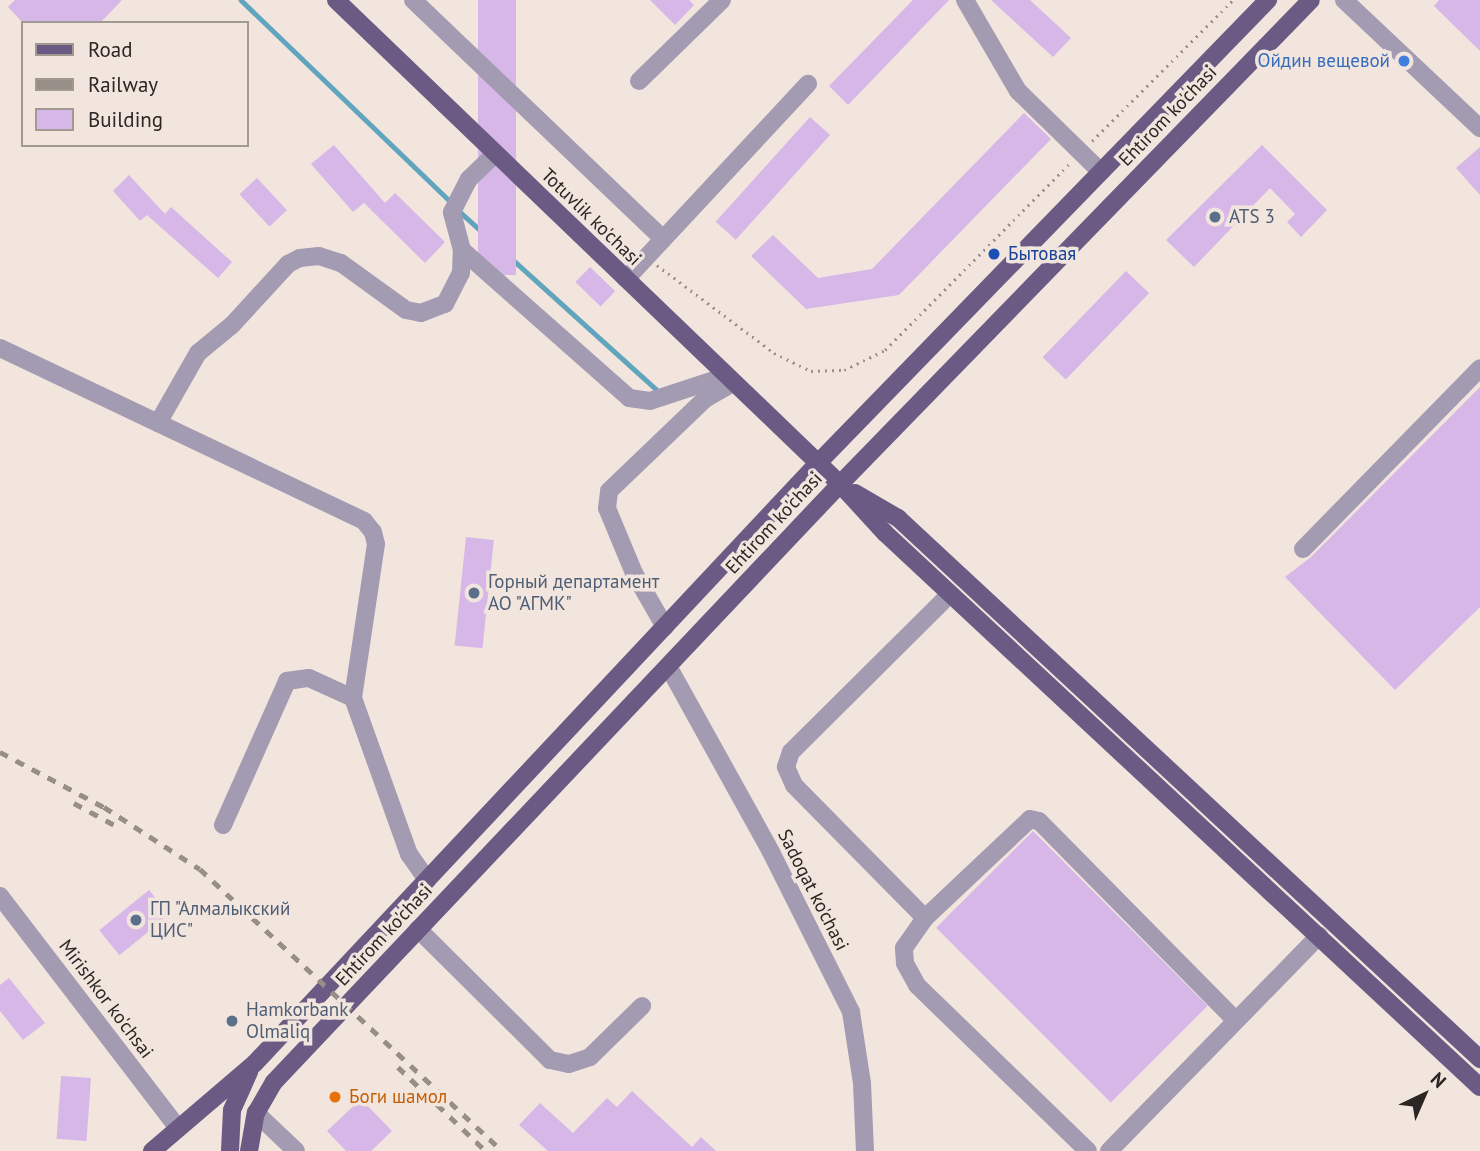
<!DOCTYPE html>
<html>
<head>
<meta charset="utf-8">
<style>
	body { margin:0 }
	#map { position:relative; width:1480px; height:1151px; overflow:hidden; background:#f2e5dd; font-family:"PT Sans",sans-serif }
	div>[style] { position:absolute }
	[style*='--x'] { left:calc(var(--x)*1px); top:calc(var(--y)*1px); width:calc(var(--w)*1px); rotate:calc(var(--a)*1deg) }
	.stream>* { height:4.5px; margin:-2.25px; padding:0 2.25px; transform-origin:2.25px; border-radius:2.25px; background:#61a4bd }
	.building>* { inset:0; background:#d7b6e8; transform-origin:0 0 }
	.path>* { height:2.5px; margin-top:-1.25px; transform-origin:0; background:repeating-linear-gradient(90deg,#9b928c 0 2px,transparent 0 7px) }
	.minor>* { height:18px; margin:-9px; padding:0 9px; transform-origin:9px; border-radius:9px; background:#a39bb2 }
	.major>* { height:18px; margin:-9px; padding:0 9px; transform-origin:9px; border-radius:9px; background:#6b5b84 }
	.rail>* { height:4.5px; margin-top:-2.25px; transform-origin:0; background:repeating-linear-gradient(90deg,#978e88 0 9px,transparent 0 18px) }
	.dots>* { width:19px; height:19px; translate:-50% -50%; box-sizing:border-box; border:4px solid #f2e5dd; border-radius:50% }
	span { translate:-50% -50%; white-space:nowrap; text-align:center; line-height:1.15; -webkit-text-stroke:7px #f2e5dd; paint-order:stroke }
	.shop-label { font-size:19px; color:#366cbe }
	.right { translate:-100% -50%; text-align:right }
	.street-label { font-size:19px; color:#2b2623 }
	.service-label { font-size:19px; color:#4e5e75 }
	.left { translate:0 -50%; text-align:left }
	.transit-label { font-size:19px; color:#164399 }
	.food-label { font-size:19px; color:#c56008 }
	.legend { position:absolute; left:21px; top:21px; width:228px; height:126px; box-sizing:border-box; background:#f2e5dd; border:2px solid #a29993; margin:0; padding:9px 12px; list-style:none; font-size:21px; color:#2b2623 }
	.legend li { display:flex; align-items:center; gap:14px; height:35px }
	.legend b { width:35px; border:2px solid #a29993 }
	.north { position:absolute; left:1389px; top:1060px; width:70px; height:70px; -webkit-text-stroke:5px #f2e5dd; paint-order:stroke; rotate:44deg; font-size:19px; font-weight:700; line-height:28px; text-align:center; color:#2b2623 }
	.north::after { content:''; display:block; margin:auto; width:24px; height:32px; background:#2b2623; clip-path:polygon(50% 0,100% 100%,50% 72%,0 100%) }
</style>
</head>
<body>
<div id="map">
	<div class="stream">
		<div style="--x:241;--y:0;--w:291;--a:43.9"></div>
		<div style="--x:459;--y:211;--w:266;--a:42.1"></div>
	</div>
	<div class="building">
		<div style="clip-path:polygon(15px 0,122px 0,100px 23px,23px 23px,8px 7px)"></div>
		<div style="left:478px;top:0;width:38px;height:275px"></div>
		<div style="clip-path:polygon(650px 0,689px 0,694px 5px,675px 25px)"></div>
		<div style="clip-path:polygon(913px 0,949px 0,848px 105px,829px 86px)"></div>
		<div style="clip-path:polygon(991px 0,1030px 0,1071px 38px,1053px 57px)"></div>
		<div style="clip-path:polygon(1439px 0,1480px 0,1480px 51px,1434px 6px)"></div>
		<div style="clip-path:polygon(1024px 113px,1051px 139px,899px 295px,806px 309px,751px 256px,773px 235px,818px 278px,872px 269px)"></div>
		<div style="left:810px;top:117px;width:27px;height:141px;rotate:42deg"></div>
		<div style="clip-path:polygon(334px 145px,385px 203px,395px 193px,445px 242px,425px 263px,364px 203px,353px 212px,311px 164px)"></div>
		<div style="clip-path:polygon(1262px 145px,1327px 210px,1301px 237px,1287px 222px,1295px 214px,1270px 188px,1194px 267px,1166px 240px)"></div>
		<div style="clip-path:polygon(1480px 147px,1480px 195px,1456px 168px)"></div>
		<div style="clip-path:polygon(129px 175px,165px 214px,171px 207px,232px 262px,218px 278px,147px 215px,140px 221px,113px 191px)"></div>
		<div style="left:257px;top:178px;width:44px;height:24px;rotate:47deg"></div>
		<div style="left:590px;top:267px;width:35px;height:21px;rotate:44deg"></div>
		<div style="left:1126px;top:271px;width:32px;height:120px;rotate:44deg"></div>
		<div style="clip-path:polygon(1480px 387px,1480px 607px,1395px 690px,1285px 577px,1311px 557px)"></div>
		<div style="left:466px;top:537px;width:28px;height:109px;rotate:6deg"></div>
		<div style="left:1033px;top:831px;width:247px;height:137px;rotate:45deg"></div>
		<div style="left:149px;top:890px;width:32px;height:64px;rotate:51deg"></div>
		<div style="clip-path:polygon(9px 978px,45px 1023px,23px 1040px,0 1011px,0 985px)"></div>
		<div style="left:61px;top:1076px;width:30px;height:63px;rotate:4deg"></div>
		<div style="clip-path:polygon(632px 1091px,692px 1147px,701px 1137px,716px 1151px,548px 1151px,519px 1125px,540px 1103px,573px 1133px,607px 1098px,617px 1107px)"></div>
		<div style="clip-path:polygon(361px 1099px,392px 1131px,371px 1151px,346px 1151px,327px 1131px)"></div>
	</div>
	<div class="path">
		<div style="--x:1092;--y:141;--w:199;--a:-45"></div>
		<div style="--x:657;--y:265;--w:146;--a:36.9"></div>
		<div style="--x:774;--y:353;--w:41;--a:25.9"></div>
		<div style="--x:811;--y:371;--w:33;--a:-2"></div>
		<div style="--x:844;--y:370;--w:46;--a:-26"></div>
		<div style="--x:885;--y:350;--w:263;--a:-45.3"></div>
	</div>
	<div class="minor">
		<div style="--x:413;--y:0;--w:346;--a:43.7"></div>
		<div style="--x:965;--y:0;--w:105;--a:59.8"></div>
		<div style="--x:1018;--y:91;--w:116;--a:44.3"></div>
		<div style="--x:1344;--y:0;--w:187;--a:43.3"></div>
		<div style="--x:639;--y:81;--w:116;--a:-44.3"></div>
		<div style="--x:462;--y:250;--w:223;--a:41.5"></div>
		<div style="--x:629;--y:398;--w:21;--a:8"></div>
		<div style="--x:650;--y:401;--w:80;--a:-18.2"></div>
		<div style="--x:626;--y:279;--w:267;--a:-47"></div>
		<div style="--x:0;--y:348;--w:403;--a:25.4"></div>
		<div style="--x:364;--y:521;--w:14;--a:51"></div>
		<div style="--x:373;--y:532;--w:12;--a:76"></div>
		<div style="--x:376;--y:544;--w:156;--a:98.5"></div>
		<div style="--x:353;--y:698;--w:166;--a:70.3"></div>
		<div style="--x:409;--y:854;--w:32;--a:55"></div>
		<div style="--x:158;--y:423;--w:81;--a:-60.3"></div>
		<div style="--x:198;--y:353;--w:44;--a:-39.5"></div>
		<div style="--x:232;--y:325;--w:83;--a:-47.4"></div>
		<div style="--x:288;--y:264;--w:13;--a:-27"></div>
		<div style="--x:300;--y:258;--w:19;--a:-6"></div>
		<div style="--x:319;--y:256;--w:23;--a:18"></div>
		<div style="--x:341;--y:263;--w:80;--a:35.9"></div>
		<div style="--x:406;--y:310;--w:15;--a:11"></div>
		<div style="--x:421;--y:313;--w:26;--a:-21"></div>
		<div style="--x:445;--y:304;--w:35;--a:-63"></div>
		<div style="--x:461;--y:273;--w:23;--a:-88"></div>
		<div style="--x:462;--y:250;--w:39;--a:-105"></div>
		<div style="--x:452;--y:212;--w:37;--a:-63"></div>
		<div style="--x:469;--y:179;--w:36;--a:-44"></div>
		<div style="--x:1303;--y:549;--w:253;--a:-45.6"></div>
		<div style="--x:665;--y:627;--w:62;--a:-119.9"></div>
		<div style="--x:634;--y:573;--w:70;--a:-112.6"></div>
		<div style="--x:607;--y:508;--w:17;--a:-83"></div>
		<div style="--x:609;--y:491;--w:133;--a:-43.8"></div>
		<div style="--x:705;--y:399;--w:32;--a:-30"></div>
		<div style="--x:668;--y:666;--w:213;--a:61"></div>
		<div style="--x:771;--y:852;--w:179;--a:63.4"></div>
		<div style="--x:851;--y:1012;--w:72;--a:81.2"></div>
		<div style="--x:862;--y:1083;--w:68;--a:87.5"></div>
		<div style="--x:223;--y:825;--w:158;--a:-66"></div>
		<div style="--x:287;--y:681;--w:22;--a:-8"></div>
		<div style="--x:309;--y:678;--w:48;--a:24.4"></div>
		<div style="--x:0;--y:896;--w:292;--a:52.5"></div>
		<div style="--x:925;--y:918;--w:187;--a:-134.6"></div>
		<div style="--x:794;--y:785;--w:20;--a:-114"></div>
		<div style="--x:786;--y:767;--w:16;--a:-72"></div>
		<div style="--x:791;--y:752;--w:224;--a:-44.8"></div>
		<div style="--x:418;--y:929;--w:186;--a:44.8"></div>
		<div style="--x:550;--y:1060;--w:19;--a:12"></div>
		<div style="--x:569;--y:1064;--w:22;--a:-18"></div>
		<div style="--x:590;--y:1057;--w:73;--a:-44.4"></div>
		<div style="--x:256;--y:1113;--w:55;--a:43.5"></div>
		<div style="--x:1088;--y:1151;--w:238;--a:-135.9"></div>
		<div style="--x:917;--y:985;--w:25;--a:-119"></div>
		<div style="--x:905;--y:963;--w:15;--a:-94"></div>
		<div style="--x:904;--y:948;--w:37;--a:-55"></div>
		<div style="--x:925;--y:918;--w:144;--a:-43.3"></div>
		<div style="--x:1030;--y:819;--w:9;--a:13"></div>
		<div style="--x:1039;--y:821;--w:278;--a:45.4"></div>
		<div style="--x:1109;--y:1151;--w:301;--a:-45.7"></div>
	</div>
	<div class="major">
		<div style="--x:336;--y:0;--w:699;--a:43.84"></div>
		<div style="--x:840;--y:484;--w:67;--a:47.4"></div>
		<div style="--x:885;--y:533;--w:813;--a:42.96"></div>
		<div style="--x:855;--y:493;--w:50;--a:30.2"></div>
		<div style="--x:898;--y:518;--w:795;--a:42.91"></div>
		<div style="--x:152;--y:1151;--w:135;--a:-40.5"></div>
		<div style="--x:255;--y:1063;--w:823;--a:-46.82"></div>
		<div style="--x:818;--y:463;--w:646;--a:-45.82"></div>
		<div style="--x:230;--y:1151;--w:41;--a:-87.2"></div>
		<div style="--x:232;--y:1110;--w:42;--a:-65.9"></div>
		<div style="--x:249;--y:1151;--w:39;--a:-80"></div>
		<div style="--x:256;--y:1113;--w:36;--a:-60"></div>
		<div style="--x:274;--y:1082;--w:823;--a:-46.57"></div>
		<div style="--x:840;--y:484;--w:675;--a:-45.78"></div>
	</div>
	<div class="rail">
		<div style="--x:0;--y:752;--w:118;--a:27.9"></div>
		<div style="--x:104;--y:807;--w:114;--a:32.9"></div>
		<div style="--x:200;--y:869;--w:413;--a:43"></div>
		<div style="--x:74;--y:803;--w:52;--a:28.5"></div>
		<div style="--x:398;--y:1067;--w:122;--a:43.7"></div>
	</div>
	<div class="dots">
		<div style="left:1404px;top:61px;background:#3f7fe0"></div>
		<div style="left:1215px;top:217px;background:#5c6f8a"></div>
		<div style="left:994px;top:254px;background:#1a4fb4"></div>
		<div style="left:474px;top:593px;background:#5c6f8a"></div>
		<div style="left:136px;top:920px;background:#5c6f8a"></div>
		<div style="left:232px;top:1021px;background:#5c6f8a"></div>
		<div style="left:335px;top:1097px;background:#e8710a"></div>
	</div>
	<div class="shop-label">
		<span class="right" style="left:1390px;top:61px">Ойдин вещевой</span>
	</div>
	<div class="street-label">
		<span style="left:1168px;top:116px;rotate:-46deg">Ehtirom ko'chasi</span>
		<span style="left:591px;top:217px;rotate:44deg">Totuvlik ko'chasi</span>
		<span style="left:774px;top:523px;rotate:-47deg">Ehtirom ko'chasi</span>
		<span style="left:813px;top:890px;rotate:63deg">Sadoqat ko'chasi</span>
		<span style="left:384px;top:935px;rotate:-47deg">Ehtirom ko'chasi</span>
		<span style="left:106px;top:999px;rotate:53deg">Mirishkor ko'chsai</span>
	</div>
	<div class="service-label">
		<span class="left" style="left:1229px;top:217px">ATS 3</span>
		<span class="left" style="left:488px;top:593px">Горный департамент<br>АО "АГМК"</span>
		<span class="left" style="left:150px;top:920px">ГП "Алмалыкский<br>ЦИС"</span>
		<span class="left" style="left:246px;top:1021px">Hamkorbank<br>Olmaliq</span>
	</div>
	<div class="transit-label">
		<span class="left" style="left:1008px;top:254px">Бытовая</span>
	</div>
	<div class="food-label">
		<span class="left" style="left:349px;top:1097px">Боги шамол</span>
	</div>
	<ul class="legend">
	<li><b style="height:9px;background:#6b5b84"></b>Road</li>
	<li><b style="height:9px;background:#978e88"></b>Railway</li>
	<li><b style="height:19px;background:#d7b6e8"></b>Building</li>
	</ul>
	<div class="north">N</div>
</div>
</body>
</html>
